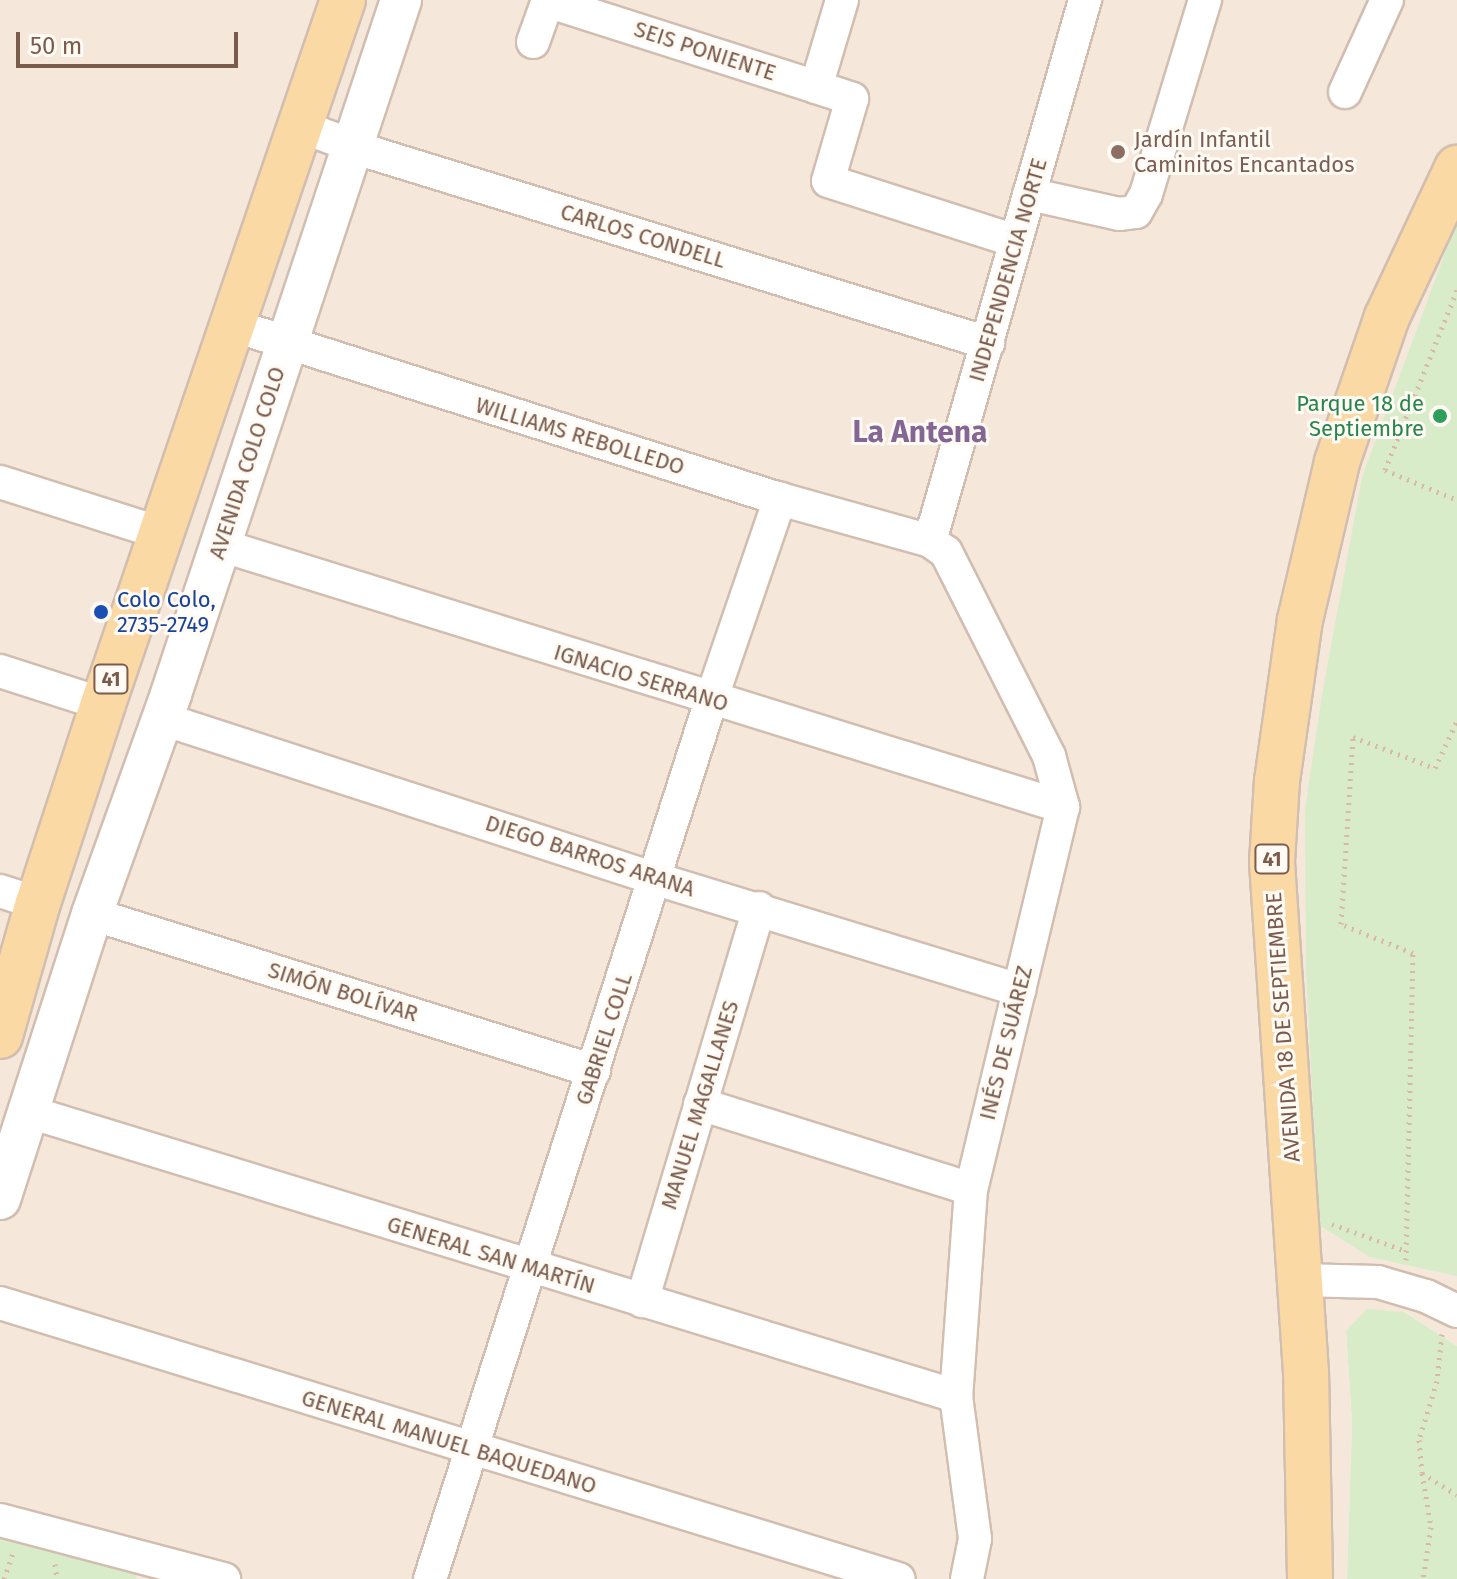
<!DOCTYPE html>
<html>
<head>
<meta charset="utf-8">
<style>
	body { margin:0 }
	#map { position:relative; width:1457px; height:1579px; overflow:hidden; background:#fdf6ec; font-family:"Fira Sans",sans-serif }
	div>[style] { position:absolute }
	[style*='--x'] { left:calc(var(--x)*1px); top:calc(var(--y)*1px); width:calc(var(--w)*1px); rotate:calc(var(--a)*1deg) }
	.residential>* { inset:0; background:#f5e8da }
	.green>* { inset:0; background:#d8ecc9 }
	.path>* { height:5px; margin-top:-2.5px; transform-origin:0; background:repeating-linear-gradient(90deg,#d9b8a5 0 2px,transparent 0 8px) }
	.roads { filter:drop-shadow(2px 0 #d1beb0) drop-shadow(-2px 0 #d1beb0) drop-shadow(0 2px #d1beb0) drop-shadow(0 -2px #d1beb0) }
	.minor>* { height:32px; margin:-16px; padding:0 16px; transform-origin:16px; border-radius:16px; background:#fff }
	.tertiary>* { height:40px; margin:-20px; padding:0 20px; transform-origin:20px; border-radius:20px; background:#fff }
	.primary>* { height:44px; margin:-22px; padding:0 22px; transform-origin:22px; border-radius:22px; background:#fbd9a5 }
	.dots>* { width:22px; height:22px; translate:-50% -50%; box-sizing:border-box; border:4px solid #fffaf3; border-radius:50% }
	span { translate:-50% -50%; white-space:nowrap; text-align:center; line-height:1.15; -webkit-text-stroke:6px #fffaf3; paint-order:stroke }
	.shield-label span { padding:2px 6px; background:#fffaf3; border:2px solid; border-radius:6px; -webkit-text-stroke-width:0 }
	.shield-label { font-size:20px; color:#7a5c4d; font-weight:700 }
	.street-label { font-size:22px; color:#7a5c4d }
	.education-label { font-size:22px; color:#785e54 }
	.left { translate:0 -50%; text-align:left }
	.leisure-label { font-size:22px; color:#27864d }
	.right { translate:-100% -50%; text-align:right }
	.transit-label { font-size:22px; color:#164399 }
	.district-label { font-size:30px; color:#846695; font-weight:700 }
	.scale { position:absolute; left:16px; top:32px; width:222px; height:36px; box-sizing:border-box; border:4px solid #7a5c4d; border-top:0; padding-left:10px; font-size:24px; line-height:28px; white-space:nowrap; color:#7a5c4d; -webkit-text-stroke:6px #fffaf3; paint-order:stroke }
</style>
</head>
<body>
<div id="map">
	<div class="residential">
		<div style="clip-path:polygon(0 0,1457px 0,1457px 1346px,1404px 1312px,1346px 1331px,1352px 1422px,1347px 1579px,0 1579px)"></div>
	</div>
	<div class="green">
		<div style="clip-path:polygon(1457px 221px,1457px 1276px,1370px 1257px,1319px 1225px,1306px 968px,1305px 809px,1322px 695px,1362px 477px)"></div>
		<div style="clip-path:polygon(1367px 1309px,1404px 1312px,1457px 1346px,1457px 1579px,1347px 1579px,1352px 1422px,1346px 1331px)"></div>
		<div style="clip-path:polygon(0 1537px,136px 1572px,136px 1579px,0 1579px)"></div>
	</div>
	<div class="path">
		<div style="--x:1457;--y:290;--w:194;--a:111.8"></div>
		<div style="--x:1385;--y:470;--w:78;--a:22.6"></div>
		<div style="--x:1332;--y:1224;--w:79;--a:20"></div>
		<div style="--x:1406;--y:1260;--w:307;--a:-88.7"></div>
		<div style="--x:1413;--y:953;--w:78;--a:-158.1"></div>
		<div style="--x:1341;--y:924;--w:187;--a:-86.3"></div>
		<div style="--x:1353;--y:737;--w:88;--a:20.7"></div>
		<div style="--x:1435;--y:768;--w:52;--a:-64.9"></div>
		<div style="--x:1442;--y:1334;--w:47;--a:96.1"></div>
		<div style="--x:1437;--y:1381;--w:62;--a:107"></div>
		<div style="--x:1419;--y:1440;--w:33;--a:85"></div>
		<div style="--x:1422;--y:1473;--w:41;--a:32.2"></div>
		<div style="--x:1422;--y:1473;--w:55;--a:80.5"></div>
		<div style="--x:1431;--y:1527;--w:53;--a:98.7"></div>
		<div style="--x:55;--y:1564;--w:15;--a:82"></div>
		<div style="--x:4;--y:1579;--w:28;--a:-71"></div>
	</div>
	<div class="roads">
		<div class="minor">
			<div style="--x:842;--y:0;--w:91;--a:106.6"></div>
			<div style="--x:816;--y:87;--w:38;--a:18"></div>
			<div style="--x:852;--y:99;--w:85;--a:106.3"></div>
			<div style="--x:828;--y:181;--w:197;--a:17.7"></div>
			<div style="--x:547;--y:1;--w:282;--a:17.7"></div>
			<div style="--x:533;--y:42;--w:45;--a:-70.3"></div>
			<div style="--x:1345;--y:92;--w:101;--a:-65.5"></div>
			<div style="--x:300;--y:126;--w:74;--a:20.6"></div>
			<div style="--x:369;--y:152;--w:648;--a:17.15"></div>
			<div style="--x:1029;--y:194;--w:92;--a:12.5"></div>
			<div style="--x:1119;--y:214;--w:17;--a:-7"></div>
			<div style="--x:1136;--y:212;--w:21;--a:-61"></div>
			<div style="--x:1146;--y:194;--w:203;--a:-73.1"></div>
			<div style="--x:232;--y:325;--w:575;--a:17.62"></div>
			<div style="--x:780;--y:499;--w:156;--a:15.6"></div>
			<div style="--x:930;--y:541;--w:19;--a:35"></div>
			<div style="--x:946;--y:552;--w:229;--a:63.2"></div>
			<div style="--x:1049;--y:756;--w:53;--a:74.6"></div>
			<div style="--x:1063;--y:807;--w:393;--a:103.5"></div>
			<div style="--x:971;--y:1189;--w:208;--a:94.1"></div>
			<div style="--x:956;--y:1396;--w:144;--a:82.4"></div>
			<div style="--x:975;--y:1539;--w:41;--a:101.3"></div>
			<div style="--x:0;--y:482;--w:169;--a:17.6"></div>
			<div style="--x:930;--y:541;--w:563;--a:-74.01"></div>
			<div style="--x:220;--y:545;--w:883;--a:17.26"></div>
			<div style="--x:0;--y:671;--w:108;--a:17.8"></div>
			<div style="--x:163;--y:719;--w:518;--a:17.98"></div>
			<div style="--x:656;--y:879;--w:380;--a:17"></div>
			<div style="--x:0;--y:891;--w:40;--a:18"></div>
			<div style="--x:92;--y:914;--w:526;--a:17.37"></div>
			<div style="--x:700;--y:1104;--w:284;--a:17.4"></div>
			<div style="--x:26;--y:1111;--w:973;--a:17.04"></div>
			<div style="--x:1299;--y:1280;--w:79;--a:1.5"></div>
			<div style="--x:1378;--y:1282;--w:50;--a:16.3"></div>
			<div style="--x:1426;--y:1296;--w:34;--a:26"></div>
			<div style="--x:642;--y:1301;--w:410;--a:-73.4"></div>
			<div style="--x:0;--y:1303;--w:940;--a:17.07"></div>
			<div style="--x:0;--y:1520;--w:232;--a:14.8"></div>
			<div style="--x:430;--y:1579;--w:923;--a:-72.27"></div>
			<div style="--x:711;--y:700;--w:213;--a:-71.1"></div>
		</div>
		<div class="tertiary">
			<div style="--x:0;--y:1199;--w:299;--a:-72.1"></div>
			<div style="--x:92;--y:914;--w:234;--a:-70.2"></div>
			<div style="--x:171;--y:694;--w:731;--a:-71.66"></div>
		</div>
		<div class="primary">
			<div style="--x:0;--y:1036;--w:138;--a:-74.1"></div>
			<div style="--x:38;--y:903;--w:209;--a:-71.9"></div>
			<div style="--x:103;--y:704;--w:744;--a:-71.18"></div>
			<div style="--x:1310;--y:1579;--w:206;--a:-91.1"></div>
			<div style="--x:1306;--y:1373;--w:512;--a:-93.81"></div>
			<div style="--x:1272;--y:862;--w:81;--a:-86.5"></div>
			<div style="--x:1277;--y:781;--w:163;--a:-81.9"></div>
			<div style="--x:1300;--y:620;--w:162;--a:-76.8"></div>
			<div style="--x:1337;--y:462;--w:153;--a:-71"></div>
			<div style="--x:1387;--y:317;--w:165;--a:-64.8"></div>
		</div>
	</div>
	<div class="dots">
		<div style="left:1118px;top:152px;background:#8d6e63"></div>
		<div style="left:1440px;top:416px;background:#2e9e5b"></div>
		<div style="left:101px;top:612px;background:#1a4fb4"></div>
	</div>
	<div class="shield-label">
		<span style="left:111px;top:679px">41</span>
		<span style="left:1272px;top:859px">41</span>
	</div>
	<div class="street-label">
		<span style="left:705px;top:51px;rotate:18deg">SEIS PONIENTE</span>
		<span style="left:643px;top:236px;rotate:17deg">CARLOS CONDELL</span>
		<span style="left:1008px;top:270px;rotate:-74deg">INDEPENDENCIA NORTE</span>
		<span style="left:580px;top:436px;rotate:17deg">WILLIAMS REBOLLEDO</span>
		<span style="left:247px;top:463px;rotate:-72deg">AVENIDA COLO COLO</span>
		<span style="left:641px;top:678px;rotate:17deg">IGNACIO SERRANO</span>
		<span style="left:590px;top:856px;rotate:18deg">DIEGO BARROS ARANA</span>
		<span style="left:343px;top:992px;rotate:17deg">SIMÓN BOLÍVAR</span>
		<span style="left:1283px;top:1027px;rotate:-94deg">AVENIDA 18 DE SEPTIEMBRE</span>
		<span style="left:604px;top:1039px;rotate:-72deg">GABRIEL COLL</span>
		<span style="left:1006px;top:1043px;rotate:-76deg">INÉS DE SUÁREZ</span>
		<span style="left:700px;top:1105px;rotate:-73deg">MANUEL MAGALLANES</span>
		<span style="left:491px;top:1255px;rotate:17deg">GENERAL SAN MARTÍN</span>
		<span style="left:449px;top:1442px;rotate:17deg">GENERAL MANUEL BAQUEDANO</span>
	</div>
	<div class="education-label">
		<span class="left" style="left:1134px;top:152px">Jardín Infantil<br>Caminitos Encantados</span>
	</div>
	<div class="leisure-label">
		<span class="right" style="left:1424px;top:416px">Parque 18 de<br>Septiembre</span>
	</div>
	<div class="transit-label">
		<span class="left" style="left:117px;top:612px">Colo Colo,<br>2735-2749</span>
	</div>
	<div class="district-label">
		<span style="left:920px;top:432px">La Antena</span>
	</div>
	<div class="scale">50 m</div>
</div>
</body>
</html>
